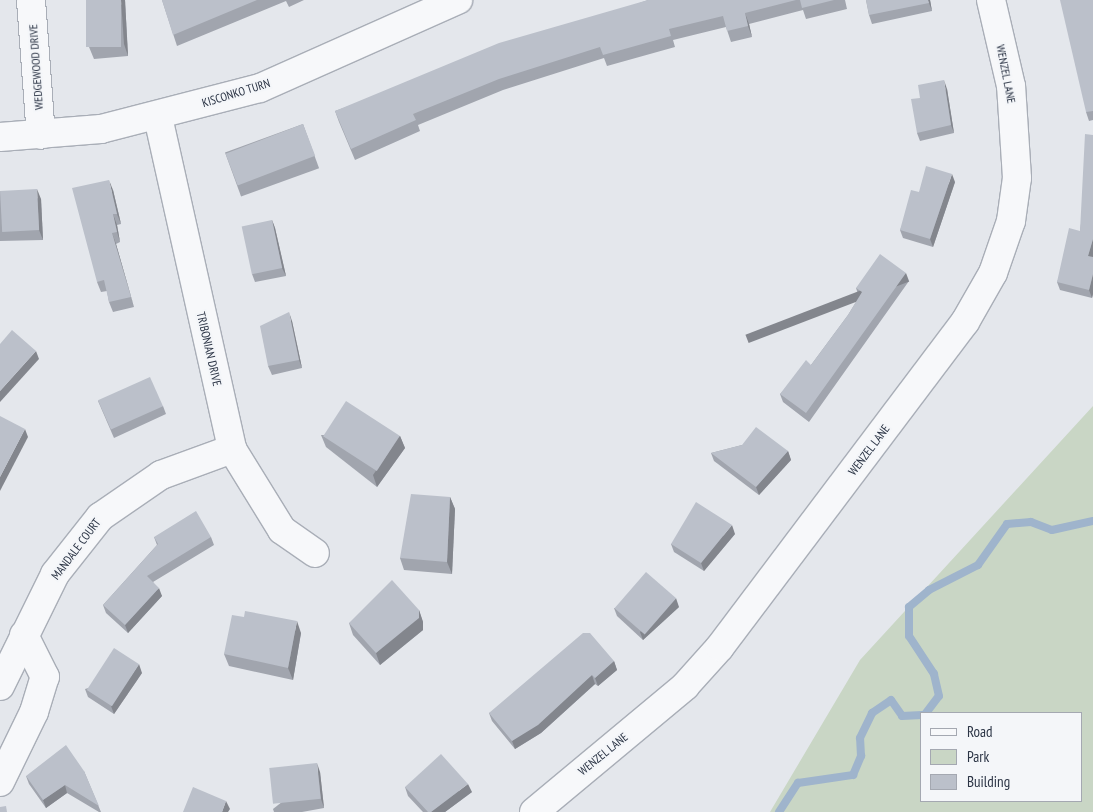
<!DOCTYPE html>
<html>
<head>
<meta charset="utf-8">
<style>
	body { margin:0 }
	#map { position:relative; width:1093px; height:812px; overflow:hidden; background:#e4e7ec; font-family:"PT Sans Narrow",sans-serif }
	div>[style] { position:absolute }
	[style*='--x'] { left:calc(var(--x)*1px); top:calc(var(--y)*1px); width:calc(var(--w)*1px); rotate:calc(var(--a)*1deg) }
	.green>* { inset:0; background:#c9d6c5 }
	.stream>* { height:8px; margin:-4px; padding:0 4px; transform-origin:4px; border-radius:4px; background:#9fb4cc }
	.roads { filter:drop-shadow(1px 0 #a9aeb7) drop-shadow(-1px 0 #a9aeb7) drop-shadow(0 1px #a9aeb7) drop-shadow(0 -1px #a9aeb7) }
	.minor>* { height:28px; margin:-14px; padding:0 14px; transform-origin:14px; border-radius:14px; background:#f7f8fa }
	.wall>* { inset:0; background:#a1a5ae; transform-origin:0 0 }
	.shaded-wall>* { inset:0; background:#83868d; transform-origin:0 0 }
	.building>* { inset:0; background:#bbc0ca; transform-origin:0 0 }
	span { translate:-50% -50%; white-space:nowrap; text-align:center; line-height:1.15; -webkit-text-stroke:4px #f4f6f9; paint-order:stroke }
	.street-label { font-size:12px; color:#2b3445 }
	.legend { position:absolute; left:920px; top:712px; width:162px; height:90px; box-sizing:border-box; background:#f4f6f9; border:1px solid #a4a8b1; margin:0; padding:6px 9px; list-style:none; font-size:15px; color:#2b3445 }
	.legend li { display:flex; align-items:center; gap:10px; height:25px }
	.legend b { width:25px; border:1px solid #a4a8b1 }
</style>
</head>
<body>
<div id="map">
	<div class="green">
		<div style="clip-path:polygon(evenodd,1093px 406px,1093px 812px,770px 812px,860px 660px,1093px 406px,922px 713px,1082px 713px,1082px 801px,922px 801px,922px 713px)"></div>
	</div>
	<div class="stream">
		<div style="--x:926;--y:713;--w:21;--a:-53"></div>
		<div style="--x:939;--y:696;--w:23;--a:-103"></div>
		<div style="--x:934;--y:674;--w:45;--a:-123.3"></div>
		<div style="--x:909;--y:636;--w:29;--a:-90"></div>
		<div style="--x:909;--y:607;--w:26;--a:-40"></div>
		<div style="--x:929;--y:590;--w:55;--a:-27"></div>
		<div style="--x:978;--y:565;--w:50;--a:-54.7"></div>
		<div style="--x:1007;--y:524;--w:24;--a:-5"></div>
		<div style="--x:1031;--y:522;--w:22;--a:21"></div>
		<div style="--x:1052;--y:530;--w:42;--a:-12.4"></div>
		<div style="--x:779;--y:812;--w:35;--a:-57"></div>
		<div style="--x:798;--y:783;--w:56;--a:-8.3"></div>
		<div style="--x:853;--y:775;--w:21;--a:-67"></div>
		<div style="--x:861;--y:756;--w:18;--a:-93"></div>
		<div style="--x:860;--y:738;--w:28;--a:-64"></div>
		<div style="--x:872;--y:713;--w:23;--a:-34"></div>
		<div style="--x:891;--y:700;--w:19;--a:55"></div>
		<div style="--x:902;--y:716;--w:20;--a:-3"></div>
	</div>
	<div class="roads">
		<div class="minor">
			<div style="--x:31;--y:0;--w:135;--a:85.8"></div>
			<div style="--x:158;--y:117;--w:340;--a:77.4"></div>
			<div style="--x:232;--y:449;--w:95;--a:58.3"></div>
			<div style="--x:282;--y:530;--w:40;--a:34.9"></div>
			<div style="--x:0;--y:137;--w:101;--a:-4.5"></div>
			<div style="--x:101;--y:129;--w:164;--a:-14.5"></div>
			<div style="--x:260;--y:88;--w:217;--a:-24"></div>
			<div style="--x:0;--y:686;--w:125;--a:-63.8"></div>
			<div style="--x:55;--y:574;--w:73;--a:-51.7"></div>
			<div style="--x:100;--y:517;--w:74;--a:-34.5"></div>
			<div style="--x:161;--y:475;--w:76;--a:-20.1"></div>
			<div style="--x:0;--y:782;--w:78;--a:-64.1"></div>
			<div style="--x:34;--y:712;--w:37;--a:-73"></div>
			<div style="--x:45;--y:677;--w:47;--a:-116.6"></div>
			<div style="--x:534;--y:812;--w:197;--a:-39.8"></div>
			<div style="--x:685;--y:686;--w:52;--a:-48.1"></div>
			<div style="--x:720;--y:647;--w:407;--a:-53"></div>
			<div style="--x:965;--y:322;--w:56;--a:-60.3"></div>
			<div style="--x:993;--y:273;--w:55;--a:-70.9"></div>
			<div style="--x:1011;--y:221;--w:43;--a:-82.1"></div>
			<div style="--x:1017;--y:178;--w:92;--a:-93.7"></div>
			<div style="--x:1011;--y:86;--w:88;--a:-103.1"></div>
		</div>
	</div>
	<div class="wall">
		<div style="clip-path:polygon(125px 0,128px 56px,94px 59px,89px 47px)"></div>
		<div style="clip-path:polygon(162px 0,304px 0,289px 7px,286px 1px,177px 46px)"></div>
		<div style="clip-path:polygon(648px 0,845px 0,847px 9px,806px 19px,803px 10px,749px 24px,752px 37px,731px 42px,726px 27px,673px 40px,675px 47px,607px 66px,604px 58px,503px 90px,418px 125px,420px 131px,355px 160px,339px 122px,335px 111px)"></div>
		<div style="clip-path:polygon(866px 0,930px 0,932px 11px,872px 24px,869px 15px)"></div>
		<div style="clip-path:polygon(1093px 0,1093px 120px,1089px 121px,1086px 112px)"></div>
		<div style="clip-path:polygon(947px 89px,954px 133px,920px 141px,917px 133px,920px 98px)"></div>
		<div style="left:303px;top:124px;width:47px;height:83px;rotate:70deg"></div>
		<div style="clip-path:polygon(1093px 135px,1093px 294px,1092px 298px,1060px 290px,1057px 282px,1080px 231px)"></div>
		<div style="clip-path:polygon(955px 182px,933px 247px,903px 238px,900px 230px,919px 192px)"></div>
		<div style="clip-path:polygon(113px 190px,121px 224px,117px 225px,120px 242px,116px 244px,134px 307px,113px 312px,109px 302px,107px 291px,101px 292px,97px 282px)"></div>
		<div style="clip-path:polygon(0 191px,41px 199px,43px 240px,0 241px)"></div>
		<div style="clip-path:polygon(272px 220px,275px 228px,286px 276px,255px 282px,252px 274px)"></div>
		<div style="clip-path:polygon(909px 281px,809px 422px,783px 402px,780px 394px,811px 365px,848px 315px,859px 297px,856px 288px)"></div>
		<div style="clip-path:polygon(292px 321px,302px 368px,272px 375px,268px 366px)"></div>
		<div style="clip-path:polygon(98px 401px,163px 406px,166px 414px,114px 438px)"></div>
		<div style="clip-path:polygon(321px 435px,400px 436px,405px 448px,377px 487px,326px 447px)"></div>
		<div style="clip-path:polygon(742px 445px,788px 451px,791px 460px,759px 495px,714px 461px,711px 453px)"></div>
		<div style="clip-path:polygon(450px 497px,455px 509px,452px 574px,404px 570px,400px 558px)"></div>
		<div style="clip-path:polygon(735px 534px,704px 571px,674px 552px,671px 544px)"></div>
		<div style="clip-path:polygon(154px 537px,211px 537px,214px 545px,153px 582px,162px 596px,128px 633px,106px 613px,103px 605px,157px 545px)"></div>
		<div style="clip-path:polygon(679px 607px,643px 640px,617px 616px,614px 608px)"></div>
		<div style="clip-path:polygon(419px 610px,423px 622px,423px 630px,380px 665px,353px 635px,349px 623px)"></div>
		<div style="clip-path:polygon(244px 617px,301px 633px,293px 680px,229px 666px,224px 654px)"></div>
		<div style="clip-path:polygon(614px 661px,617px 670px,598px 686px,595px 684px,541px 733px,515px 749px,492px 721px,489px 713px)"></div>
		<div style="clip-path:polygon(142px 673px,114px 714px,88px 697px,85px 689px)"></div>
		<div style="clip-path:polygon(84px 771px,101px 812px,99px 812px,67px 793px,46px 808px,29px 784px,26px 776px)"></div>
		<div style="clip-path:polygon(320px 772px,324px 808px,302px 812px,274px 812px,273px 809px)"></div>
		<div style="clip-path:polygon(405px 787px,472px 792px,445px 812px,423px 812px,408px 796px)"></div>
	</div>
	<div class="shaded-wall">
		<div style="clip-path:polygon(121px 0,125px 0,128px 56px,124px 44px)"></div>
		<div style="clip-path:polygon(928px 0,930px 0,932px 11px,929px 3px)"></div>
		<div style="clip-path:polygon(745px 13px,749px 24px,752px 37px,748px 26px)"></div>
		<div style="clip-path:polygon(944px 80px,947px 89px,954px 133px,951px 125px)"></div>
		<div style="clip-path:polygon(952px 174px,955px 182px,933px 247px,930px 239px)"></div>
		<div style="clip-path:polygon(109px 180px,113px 190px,121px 224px,117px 214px)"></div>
		<div style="clip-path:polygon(37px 189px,41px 199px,43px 240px,39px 230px)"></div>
		<div style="clip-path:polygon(113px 214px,117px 225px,120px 242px,117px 232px)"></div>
		<div style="clip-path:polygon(272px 220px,275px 228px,286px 276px,282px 268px)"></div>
		<div style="clip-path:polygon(112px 233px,116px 244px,134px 307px,131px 297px)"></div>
		<div style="clip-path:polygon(1093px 239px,1093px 259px,1088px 256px)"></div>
		<div style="left:906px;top:273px;width:9px;height:172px;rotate:69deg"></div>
		<div style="clip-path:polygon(1093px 274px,1093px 294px,1092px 298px,1089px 290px)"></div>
		<div style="clip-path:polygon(289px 312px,292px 321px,302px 368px,299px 360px)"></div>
		<div style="clip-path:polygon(36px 351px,39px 359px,0 402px,0 391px)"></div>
		<div style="clip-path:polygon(25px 429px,28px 437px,0 491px,0 477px)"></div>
		<div style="clip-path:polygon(400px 436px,405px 448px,377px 487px,373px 475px)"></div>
		<div style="clip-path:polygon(788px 451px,791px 460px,759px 495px,756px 487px)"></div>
		<div style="clip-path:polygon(450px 497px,455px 509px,452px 574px,447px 562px)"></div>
		<div style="clip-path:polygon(732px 525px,735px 534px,704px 571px,701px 563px)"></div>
		<div style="clip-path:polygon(159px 588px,162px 596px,128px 633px,125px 625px)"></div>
		<div style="clip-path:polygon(676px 598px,679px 607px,643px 640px,640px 632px)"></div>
		<div style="clip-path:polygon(419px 610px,423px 622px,423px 630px,380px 665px,376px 653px)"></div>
		<div style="clip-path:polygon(297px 621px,301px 633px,293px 680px,288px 668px)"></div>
		<div style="clip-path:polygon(614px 661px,617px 670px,598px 686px,595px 678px)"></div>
		<div style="clip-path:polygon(139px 664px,142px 673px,114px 714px,111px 706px)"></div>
		<div style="clip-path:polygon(592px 675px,595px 684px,541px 733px,515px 749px,512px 741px)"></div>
		<div style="clip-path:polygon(317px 763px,320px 772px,324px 808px,321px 799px)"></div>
		<div style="clip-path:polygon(468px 784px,472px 792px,445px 812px,431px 812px)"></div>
		<div style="clip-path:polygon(65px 785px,67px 793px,46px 808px,43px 800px)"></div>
		<div style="clip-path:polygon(226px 801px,230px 809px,228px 812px,222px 812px)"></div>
	</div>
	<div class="building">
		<div style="left:86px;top:0;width:35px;height:47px"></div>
		<div style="clip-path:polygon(162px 0,257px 0,173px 35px)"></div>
		<div style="clip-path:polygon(648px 0,796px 0,745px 13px,748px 26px,727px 31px,723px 16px,669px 29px,671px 36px,603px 55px,600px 47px,499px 79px,413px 114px,416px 120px,351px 149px,335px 111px,499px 43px)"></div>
		<div style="clip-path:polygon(800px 0,834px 0,802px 8px)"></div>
		<div style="clip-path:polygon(866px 0,928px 0,929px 3px,869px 15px)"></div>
		<div style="clip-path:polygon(1060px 0,1093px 0,1093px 111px,1086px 112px)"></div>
		<div style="clip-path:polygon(944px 80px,951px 125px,917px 133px,911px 99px,920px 98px,918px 85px)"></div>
		<div style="left:303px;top:124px;width:34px;height:83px;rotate:69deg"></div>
		<div style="clip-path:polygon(1085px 134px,1093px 135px,1093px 239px,1088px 256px,1093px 257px,1093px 274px,1089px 290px,1057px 282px,1069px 228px,1080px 231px)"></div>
		<div style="clip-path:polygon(926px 166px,952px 174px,930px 239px,900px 230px,911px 190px,919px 192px)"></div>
		<div style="clip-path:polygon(109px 180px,117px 214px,113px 214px,117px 232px,112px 233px,131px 297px,109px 302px,104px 280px,97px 282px,72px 188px)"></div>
		<div style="left:37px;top:189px;width:41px;height:37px;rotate:87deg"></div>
		<div style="left:272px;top:220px;width:49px;height:31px;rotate:78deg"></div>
		<div style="clip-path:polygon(880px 254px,906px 273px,806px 413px,780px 394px,806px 360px,811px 365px,848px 315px,862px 292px,856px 288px)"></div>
		<div style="clip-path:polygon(289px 312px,299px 360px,268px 366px,260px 326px)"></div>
		<div style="clip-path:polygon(12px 330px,36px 351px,0 391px,0 344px)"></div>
		<div style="left:150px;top:377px;width:32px;height:57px;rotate:66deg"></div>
		<div style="left:346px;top:401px;width:64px;height:42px;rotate:33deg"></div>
		<div style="clip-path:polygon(0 416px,25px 429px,0 477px)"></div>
		<div style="clip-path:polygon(756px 427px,788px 451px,756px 487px,711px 453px,742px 445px)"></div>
		<div style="clip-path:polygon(411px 494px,450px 497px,447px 562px,400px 558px)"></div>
		<div style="clip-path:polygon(696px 502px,732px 525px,701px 563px,671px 544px)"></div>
		<div style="clip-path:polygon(196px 511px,211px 537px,147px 576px,159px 588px,125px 625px,103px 605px,158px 544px,154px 537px)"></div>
		<div style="left:646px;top:572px;width:40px;height:48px;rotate:41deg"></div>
		<div style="clip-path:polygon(392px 580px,419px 610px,419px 618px,376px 653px,349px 623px)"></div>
		<div style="clip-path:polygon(245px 611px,297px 621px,288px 668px,224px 654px,232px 615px,244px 617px)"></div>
		<div style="clip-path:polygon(583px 633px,590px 633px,614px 661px,595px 678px,592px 675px,538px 725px,512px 741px,489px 713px)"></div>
		<div style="left:114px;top:648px;width:30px;height:50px;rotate:33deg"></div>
		<div style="clip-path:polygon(66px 745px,84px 771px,99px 806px,65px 785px,43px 800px,26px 776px)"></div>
		<div style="clip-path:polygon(441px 754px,468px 784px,431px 812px,428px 812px,405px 787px)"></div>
		<div style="left:317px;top:763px;width:36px;height:48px;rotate:84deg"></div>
		<div style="clip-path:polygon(193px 787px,226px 801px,222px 812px,183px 812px)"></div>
		<div style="clip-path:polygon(6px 806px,7px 812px,0 812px,0 807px)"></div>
	</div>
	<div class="street-label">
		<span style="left:36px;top:67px;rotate:-94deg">WEDGEWOOD DRIVE</span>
		<span style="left:1006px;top:74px;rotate:79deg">WENZEL LANE</span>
		<span style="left:236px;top:93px;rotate:-17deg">KISCONKO TURN</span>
		<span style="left:209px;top:349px;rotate:77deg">TRIBONIAN DRIVE</span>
		<span style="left:869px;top:450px;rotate:-53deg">WENZEL LANE</span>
		<span style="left:76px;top:549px;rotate:-53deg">MANDALE COURT</span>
		<span style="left:603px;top:754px;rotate:-39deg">WENZEL LANE</span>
	</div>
	<ul class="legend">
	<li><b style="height:6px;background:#f7f8fa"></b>Road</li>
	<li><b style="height:14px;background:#c9d6c5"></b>Park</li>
	<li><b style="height:14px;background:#bbc0ca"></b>Building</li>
	</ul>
</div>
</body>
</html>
